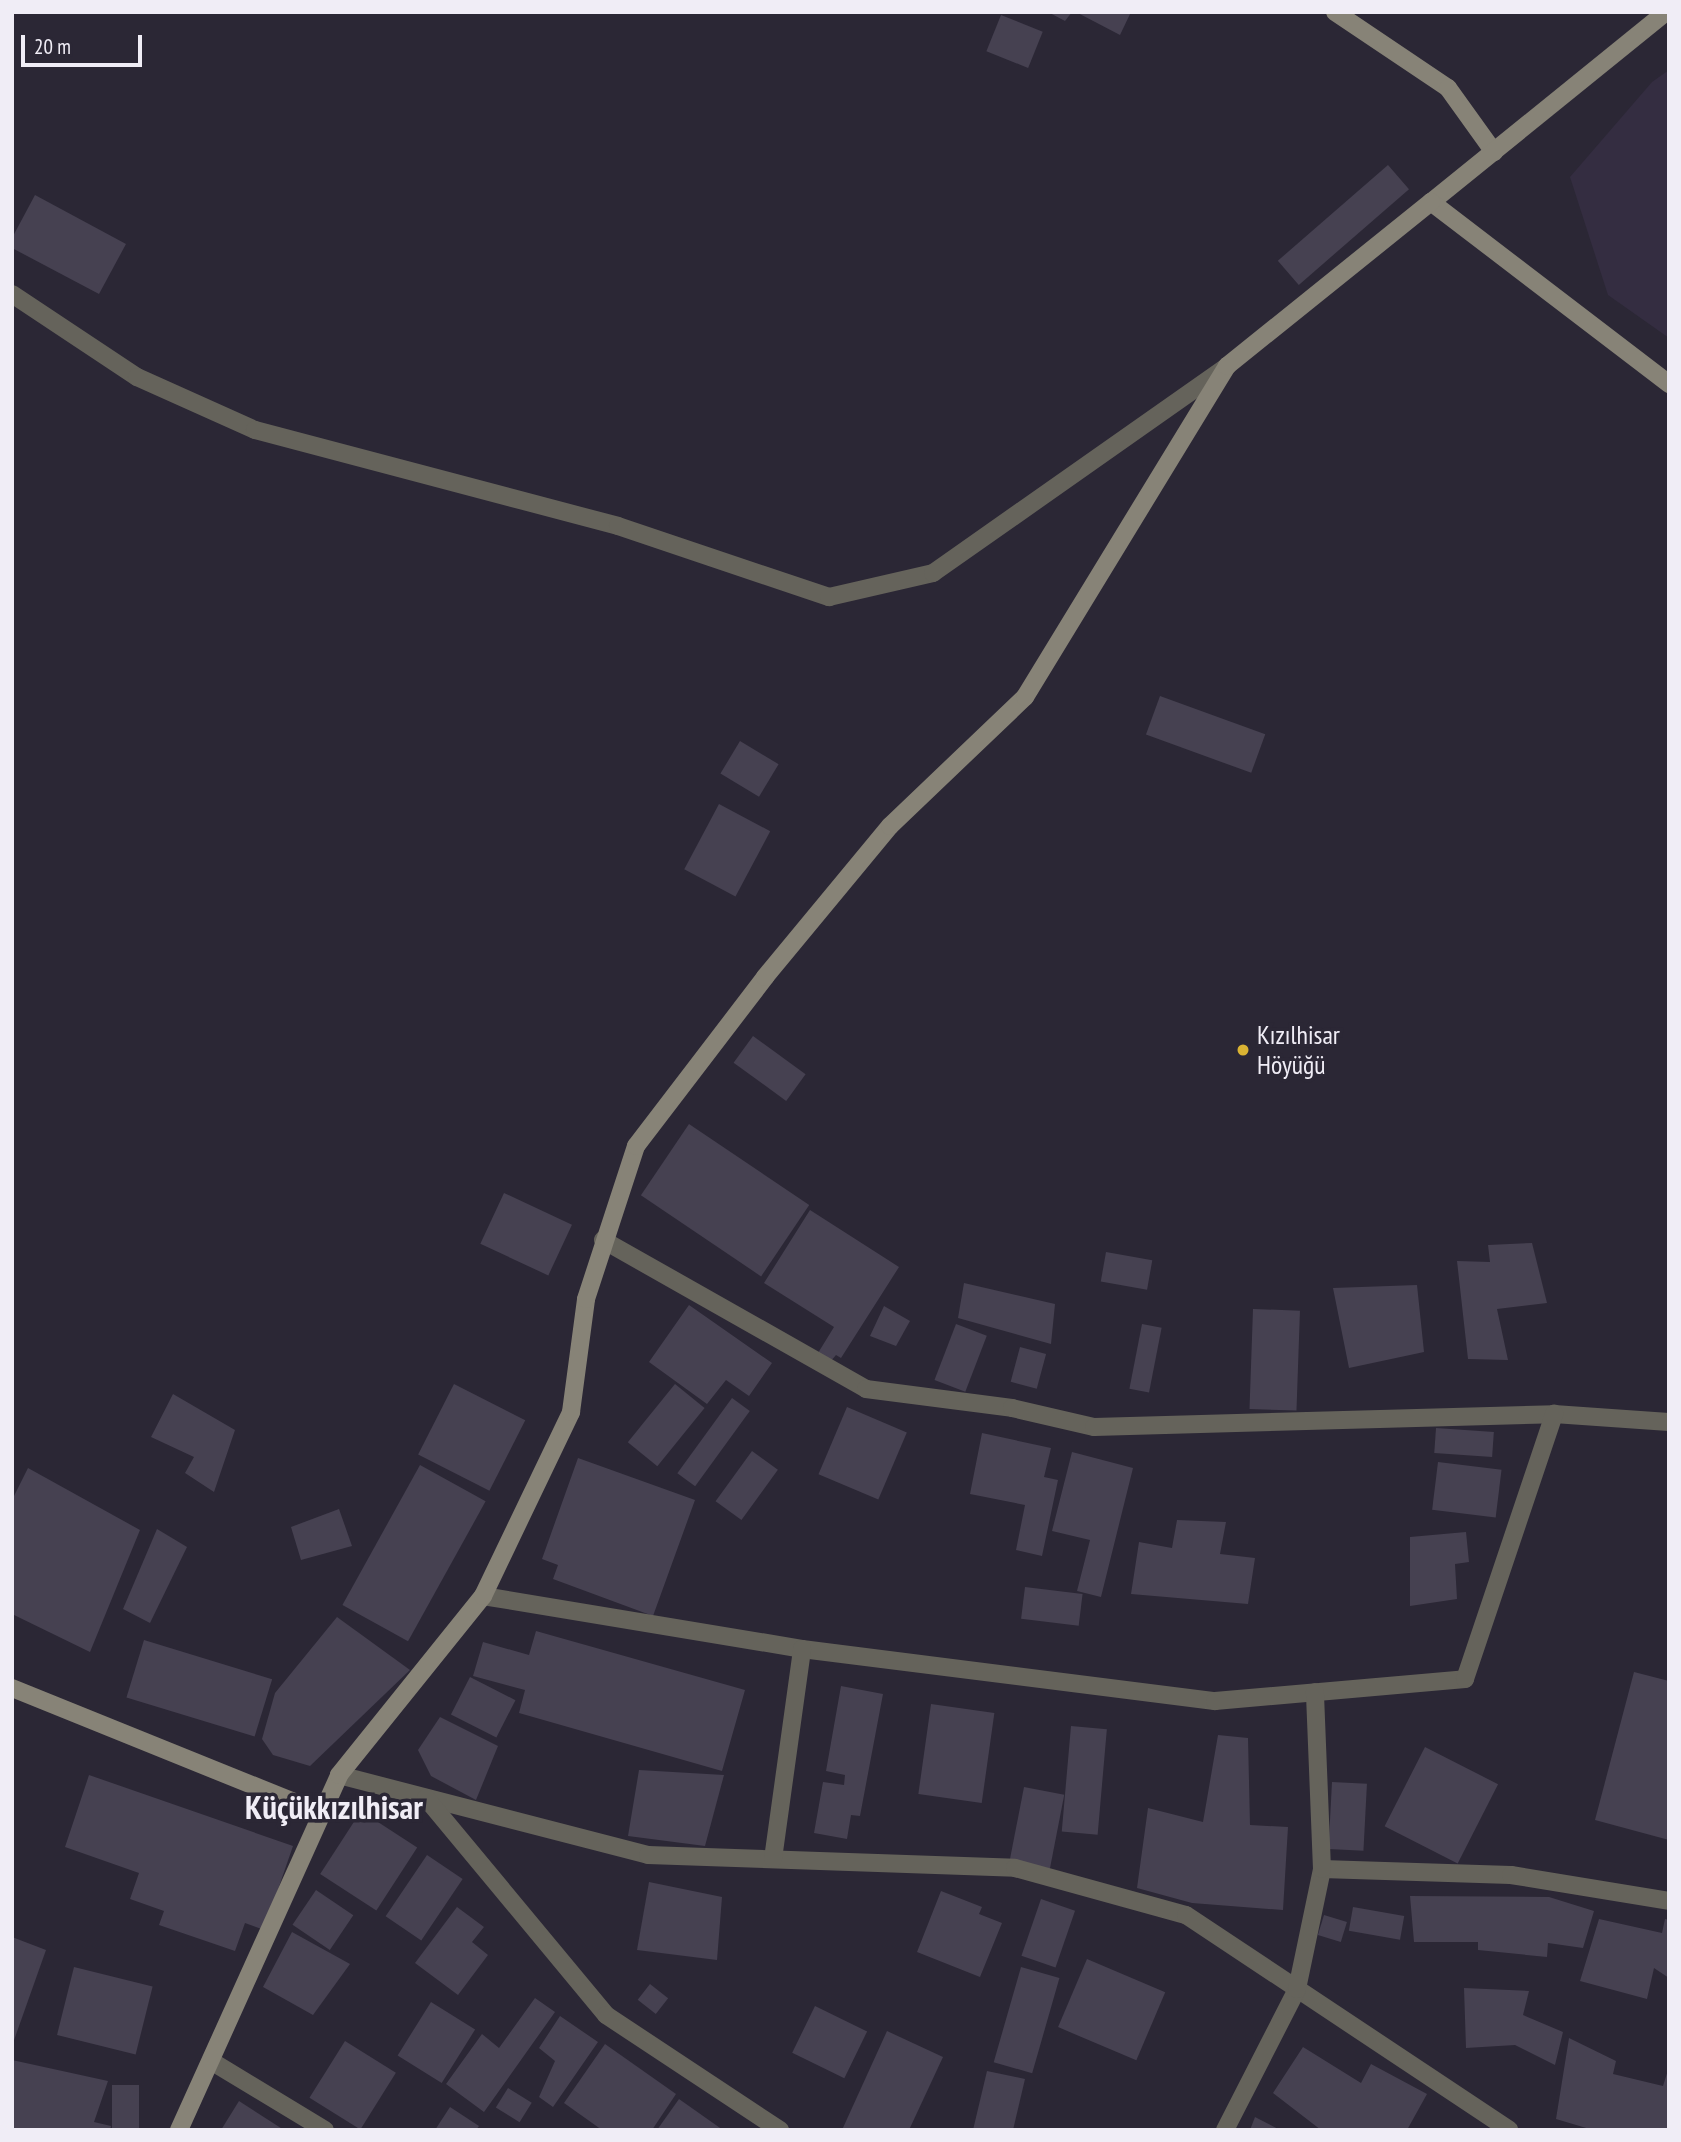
<!DOCTYPE html>
<html>
<head>
<meta charset="utf-8">
<style>
	body { margin:0 }
	#map { position:relative; width:1681px; height:2142px; overflow:hidden; background:#2b2735; font-family:"PT Sans Narrow",sans-serif }
	div>[style] { position:absolute }
	[style*='--x'] { left:calc(var(--x)*1px); top:calc(var(--y)*1px); width:calc(var(--w)*1px); rotate:calc(var(--a)*1deg) }
	.built>* { inset:0; background:#342d41 }
	.building>* { inset:0; background:#464151; transform-origin:0 0 }
	.street>* { height:18px; margin:-9px; padding:0 9px; transform-origin:9px; border-radius:9px; background:#65635b }
	.secondary>* { height:18px; margin:-9px; padding:0 9px; transform-origin:9px; border-radius:9px; background:#878377 }
	.dots>* { width:19px; height:19px; translate:-50% -50%; box-sizing:border-box; border:4px solid #2b2735; border-radius:50% }
	span { translate:-50% -50%; white-space:nowrap; text-align:center; line-height:1.15; -webkit-text-stroke:7px #2b2735; paint-order:stroke }
	.poi-label { font-size:26px; color:#f0edf6 }
	.left { translate:0 -50%; text-align:left }
	.district-label { font-size:33px; color:#f0edf6; font-weight:700 }
	.frame { position:absolute; inset:0; border:14px solid #f0edf6; pointer-events:none }
	.scale { position:absolute; left:21px; top:35px; width:121px; height:32px; box-sizing:border-box; border:4px solid #f0edf6; border-top:0; padding-left:9px; font-size:21px; line-height:24px; white-space:nowrap; color:#f0edf6; -webkit-text-stroke:5px #2b2735; paint-order:stroke }
</style>
</head>
<body>
<div id="map">
	<div class="built">
		<div style="clip-path:polygon(1669px 70px,1669px 338px,1608px 295px,1570px 177px,1652px 82px)"></div>
	</div>
	<div class="building">
		<div style="clip-path:polygon(1048px 12px,1072px 12px,1065px 21px)"></div>
		<div style="clip-path:polygon(1076px 12px,1131px 12px,1120px 35px)"></div>
		<div style="left:1001px;top:15px;width:45px;height:39px;rotate:22deg"></div>
		<div style="left:1388px;top:165px;width:32px;height:146px;rotate:49deg"></div>
		<div style="clip-path:polygon(35px 195px,126px 244px,99px 294px,12px 248px,12px 238px)"></div>
		<div style="left:1160px;top:696px;width:112px;height:41px;rotate:20deg"></div>
		<div style="left:740px;top:741px;width:45px;height:38px;rotate:31deg"></div>
		<div style="left:719px;top:804px;width:58px;height:74px;rotate:28deg"></div>
		<div style="left:753px;top:1036px;width:65px;height:33px;rotate:36deg"></div>
		<div style="left:689px;top:1124px;width:145px;height:86px;rotate:34deg"></div>
		<div style="left:504px;top:1193px;width:75px;height:56px;rotate:25deg"></div>
		<div style="clip-path:polygon(810px 1210px,899px 1267px,841px 1358px,836px 1355px,830px 1362px,818px 1353px,834px 1327px,764px 1283px)"></div>
		<div style="clip-path:polygon(1532px 1243px,1547px 1303px,1497px 1309px,1508px 1360px,1468px 1359px,1457px 1261px,1490px 1262px,1488px 1245px)"></div>
		<div style="left:1106px;top:1252px;width:47px;height:30px;rotate:10deg"></div>
		<div style="clip-path:polygon(964px 1283px,1055px 1304px,1051px 1344px,958px 1318px)"></div>
		<div style="clip-path:polygon(1417px 1285px,1424px 1352px,1349px 1368px,1333px 1288px)"></div>
		<div style="clip-path:polygon(689px 1305px,772px 1363px,749px 1396px,726px 1380px,707px 1404px,649px 1362px)"></div>
		<div style="clip-path:polygon(884px 1306px,910px 1321px,896px 1346px,870px 1336px)"></div>
		<div style="left:1253px;top:1309px;width:47px;height:100px;rotate:2deg"></div>
		<div style="left:956px;top:1324px;width:33px;height:60px;rotate:21deg"></div>
		<div style="left:1142px;top:1324px;width:20px;height:66px;rotate:11deg"></div>
		<div style="left:1020px;top:1347px;width:27px;height:36px;rotate:15deg"></div>
		<div style="left:454px;top:1384px;width:80px;height:79px;rotate:27deg"></div>
		<div style="left:675px;top:1384px;width:38px;height:75px;rotate:39deg"></div>
		<div style="clip-path:polygon(173px 1394px,235px 1430px,214px 1492px,185px 1473px,194px 1457px,151px 1437px)"></div>
		<div style="left:732px;top:1398px;width:22px;height:93px;rotate:36deg"></div>
		<div style="left:847px;top:1407px;width:65px;height:73px;rotate:23deg"></div>
		<div style="left:1436px;top:1428px;width:58px;height:25px;rotate:4deg"></div>
		<div style="clip-path:polygon(982px 1433px,1051px 1448px,1044px 1477px,1058px 1480px,1042px 1556px,1016px 1550px,1025px 1505px,970px 1494px)"></div>
		<div style="left:752px;top:1451px;width:32px;height:62px;rotate:36deg"></div>
		<div style="clip-path:polygon(1072px 1452px,1133px 1468px,1101px 1597px,1077px 1591px,1090px 1540px,1052px 1531px)"></div>
		<div style="clip-path:polygon(578px 1458px,695px 1500px,653px 1616px,553px 1579px,558px 1565px,542px 1559px)"></div>
		<div style="left:1438px;top:1462px;width:64px;height:48px;rotate:7deg"></div>
		<div style="left:420px;top:1465px;width:75px;height:160px;rotate:29deg"></div>
		<div style="clip-path:polygon(28px 1468px,140px 1530px,90px 1652px,12px 1614px,12px 1500px)"></div>
		<div style="clip-path:polygon(339px 1509px,352px 1546px,301px 1560px,291px 1527px)"></div>
		<div style="clip-path:polygon(1177px 1520px,1226px 1522px,1220px 1554px,1255px 1558px,1248px 1604px,1131px 1594px,1139px 1542px,1172px 1548px)"></div>
		<div style="clip-path:polygon(157px 1529px,187px 1547px,150px 1623px,123px 1609px)"></div>
		<div style="clip-path:polygon(1466px 1532px,1469px 1562px,1455px 1564px,1457px 1599px,1410px 1606px,1410px 1537px)"></div>
		<div style="left:1025px;top:1587px;width:58px;height:32px;rotate:7deg"></div>
		<div style="clip-path:polygon(337px 1617px,410px 1670px,310px 1766px,273px 1755px,262px 1739px,275px 1693px)"></div>
		<div style="clip-path:polygon(536px 1631px,745px 1690px,722px 1771px,519px 1713px,525px 1690px,473px 1676px,483px 1642px,529px 1655px)"></div>
		<div style="left:144px;top:1640px;width:134px;height:60px;rotate:17deg"></div>
		<div style="clip-path:polygon(1634px 1672px,1669px 1681px,1669px 1840px,1595px 1820px)"></div>
		<div style="left:470px;top:1677px;width:51px;height:42px;rotate:27deg"></div>
		<div style="clip-path:polygon(841px 1686px,883px 1694px,860px 1816px,851px 1815px,847px 1839px,814px 1833px,823px 1782px,844px 1785px,845px 1775px,826px 1771px)"></div>
		<div style="left:931px;top:1704px;width:64px;height:91px;rotate:8deg"></div>
		<div style="clip-path:polygon(440px 1717px,498px 1746px,476px 1800px,431px 1776px,418px 1750px)"></div>
		<div style="left:1071px;top:1726px;width:36px;height:106px;rotate:5deg"></div>
		<div style="clip-path:polygon(1218px 1735px,1248px 1738px,1250px 1825px,1288px 1827px,1283px 1910px,1192px 1903px,1137px 1888px,1148px 1808px,1203px 1822px)"></div>
		<div style="left:1425px;top:1747px;width:82px;height:89px;rotate:27deg"></div>
		<div style="clip-path:polygon(639px 1770px,724px 1775px,705px 1846px,628px 1836px)"></div>
		<div style="clip-path:polygon(89px 1775px,293px 1846px,264px 1930px,245px 1923px,235px 1951px,159px 1925px,164px 1911px,130px 1899px,139px 1873px,65px 1847px)"></div>
		<div style="left:1332px;top:1782px;width:35px;height:67px;rotate:3deg"></div>
		<div style="left:1024px;top:1787px;width:41px;height:75px;rotate:11deg"></div>
		<div style="left:361px;top:1811px;width:67px;height:75px;rotate:33deg"></div>
		<div style="left:427px;top:1855px;width:43px;height:74px;rotate:34deg"></div>
		<div style="clip-path:polygon(649px 1882px,722px 1897px,717px 1960px,637px 1950px)"></div>
		<div style="left:316px;top:1890px;width:45px;height:42px;rotate:34deg"></div>
		<div style="clip-path:polygon(941px 1891px,982px 1907px,979px 1914px,1002px 1923px,980px 1977px,917px 1952px)"></div>
		<div style="clip-path:polygon(1410px 1896px,1549px 1897px,1594px 1911px,1583px 1948px,1548px 1943px,1547px 1957px,1478px 1950px,1478px 1942px,1414px 1942px)"></div>
		<div style="left:1041px;top:1899px;width:36px;height:60px;rotate:19deg"></div>
		<div style="clip-path:polygon(457px 1907px,484px 1927px,472px 1942px,488px 1955px,458px 1995px,415px 1963px)"></div>
		<div style="left:1353px;top:1907px;width:52px;height:24px;rotate:10deg"></div>
		<div style="left:1324px;top:1915px;width:24px;height:21px;rotate:17deg"></div>
		<div style="clip-path:polygon(1599px 1919px,1662px 1933px,1665px 1919px,1669px 1920px,1669px 1978px,1654px 1968px,1647px 1999px,1580px 1981px)"></div>
		<div style="clip-path:polygon(292px 1932px,350px 1964px,313px 2015px,263px 1987px)"></div>
		<div style="clip-path:polygon(12px 1937px,46px 1950px,13px 2043px,12px 2043px)"></div>
		<div style="left:1087px;top:1959px;width:85px;height:74px;rotate:23deg"></div>
		<div style="left:74px;top:1967px;width:81px;height:70px;rotate:14deg"></div>
		<div style="left:1021px;top:1967px;width:40px;height:99px;rotate:16deg"></div>
		<div style="left:650px;top:1984px;width:23px;height:20px;rotate:38deg"></div>
		<div style="clip-path:polygon(1464px 1988px,1529px 1991px,1523px 2015px,1563px 2032px,1555px 2065px,1515px 2045px,1466px 2048px)"></div>
		<div style="clip-path:polygon(535px 1998px,555px 2012px,484px 2112px,446px 2084px,482px 2034px,499px 2048px)"></div>
		<div style="left:431px;top:2002px;width:52px;height:63px;rotate:32deg"></div>
		<div style="left:815px;top:2006px;width:58px;height:52px;rotate:26deg"></div>
		<div style="clip-path:polygon(560px 2016px,598px 2042px,553px 2107px,539px 2097px,555px 2061px,539px 2048px)"></div>
		<div style="clip-path:polygon(887px 2031px,943px 2057px,909px 2130px,842px 2130px)"></div>
		<div style="clip-path:polygon(1569px 2038px,1616px 2061px,1613px 2074px,1663px 2086px,1669px 2067px,1669px 2130px,1593px 2130px,1556px 2119px)"></div>
		<div style="left:345px;top:2041px;width:60px;height:67px;rotate:32deg"></div>
		<div style="clip-path:polygon(605px 2044px,676px 2094px,652px 2130px,602px 2130px,564px 2103px)"></div>
		<div style="clip-path:polygon(1303px 2047px,1361px 2083px,1371px 2064px,1427px 2094px,1407px 2130px,1321px 2130px,1273px 2093px)"></div>
		<div style="clip-path:polygon(12px 2060px,108px 2081px,94px 2122px,111px 2126px,110px 2130px,12px 2130px)"></div>
		<div style="clip-path:polygon(987px 2071px,1025px 2079px,1013px 2130px,973px 2130px)"></div>
		<div style="left:112px;top:2085px;width:27px;height:45px"></div>
		<div style="left:508px;top:2088px;width:28px;height:23px;rotate:32deg"></div>
		<div style="clip-path:polygon(679px 2099px,723px 2130px,657px 2130px)"></div>
		<div style="clip-path:polygon(239px 2101px,284px 2130px,221px 2130px)"></div>
		<div style="clip-path:polygon(450px 2107px,479px 2126px,476px 2130px,435px 2130px)"></div>
		<div style="clip-path:polygon(1255px 2117px,1280px 2130px,1250px 2130px)"></div>
	</div>
	<div class="street">
		<div style="--x:12;--y:294;--w:150;--a:33.6"></div>
		<div style="--x:137;--y:377;--w:129;--a:24.2"></div>
		<div style="--x:255;--y:430;--w:375;--a:14.8"></div>
		<div style="--x:618;--y:526;--w:223;--a:18.6"></div>
		<div style="--x:829;--y:597;--w:107;--a:-13"></div>
		<div style="--x:933;--y:573;--w:360;--a:-35.1"></div>
		<div style="--x:603;--y:1240;--w:302;--a:29.5"></div>
		<div style="--x:866;--y:1389;--w:147;--a:7.4"></div>
		<div style="--x:1012;--y:1408;--w:84;--a:13"></div>
		<div style="--x:1094;--y:1427;--w:460;--a:-1.6"></div>
		<div style="--x:1554;--y:1414;--w:115;--a:4"></div>
		<div style="--x:483;--y:1596;--w:323;--a:9.4"></div>
		<div style="--x:802;--y:1649;--w:416;--a:7.2"></div>
		<div style="--x:1215;--y:1701;--w:251;--a:-5"></div>
		<div style="--x:1465;--y:1679;--w:280;--a:-71.4"></div>
		<div style="--x:339;--y:1775;--w:319;--a:14.5"></div>
		<div style="--x:648;--y:1855;--w:367;--a:2"></div>
		<div style="--x:1015;--y:1868;--w:177;--a:15.4"></div>
		<div style="--x:1186;--y:1915;--w:388;--a:33.6"></div>
		<div style="--x:426;--y:1798;--w:282;--a:50.3"></div>
		<div style="--x:606;--y:2015;--w:209;--a:33.5"></div>
		<div style="--x:773;--y:1859;--w:212;--a:-82.1"></div>
		<div style="--x:1322;--y:1869;--w:189;--a:1.8"></div>
		<div style="--x:1511;--y:1875;--w:160;--a:9.3"></div>
		<div style="--x:211;--y:2061;--w:133;--a:31.2"></div>
		<div style="--x:1225;--y:2130;--w:158;--a:-62.9"></div>
		<div style="--x:1297;--y:1989;--w:123;--a:-78.2"></div>
		<div style="--x:1322;--y:1869;--w:177;--a:-92.3"></div>
	</div>
	<div class="secondary">
		<div style="--x:1335;--y:12;--w:136;--a:33.9"></div>
		<div style="--x:1448;--y:88;--w:79;--a:54.3"></div>
		<div style="--x:1666;--y:12;--w:302;--a:141"></div>
		<div style="--x:1431;--y:202;--w:300;--a:37.4"></div>
		<div style="--x:12;--y:1688;--w:334;--a:22"></div>
		<div style="--x:179;--y:2130;--w:389;--a:-65.7"></div>
		<div style="--x:339;--y:1775;--w:230;--a:-51.2"></div>
		<div style="--x:483;--y:1596;--w:204;--a:-64.4"></div>
		<div style="--x:571;--y:1412;--w:114;--a:-82.4"></div>
		<div style="--x:586;--y:1299;--w:161;--a:-71.9"></div>
		<div style="--x:636;--y:1146;--w:213;--a:-52.6"></div>
		<div style="--x:765;--y:977;--w:196;--a:-50.4"></div>
		<div style="--x:890;--y:826;--w:187;--a:-43.7"></div>
		<div style="--x:1025;--y:697;--w:388;--a:-58.6"></div>
		<div style="--x:1227;--y:366;--w:262;--a:-38.8"></div>
	</div>
	<div class="dots">
		<div style="left:1243px;top:1050px;background:#dab333"></div>
	</div>
	<div class="poi-label">
		<span class="left" style="left:1257px;top:1050px">Kızılhisar<br>Höyüğü</span>
	</div>
	<div class="district-label">
		<span style="left:334px;top:1807px">Küçükkızılhisar</span>
	</div>
	<div class="frame"></div>
	<div class="scale">20 m</div>
</div>
</body>
</html>
